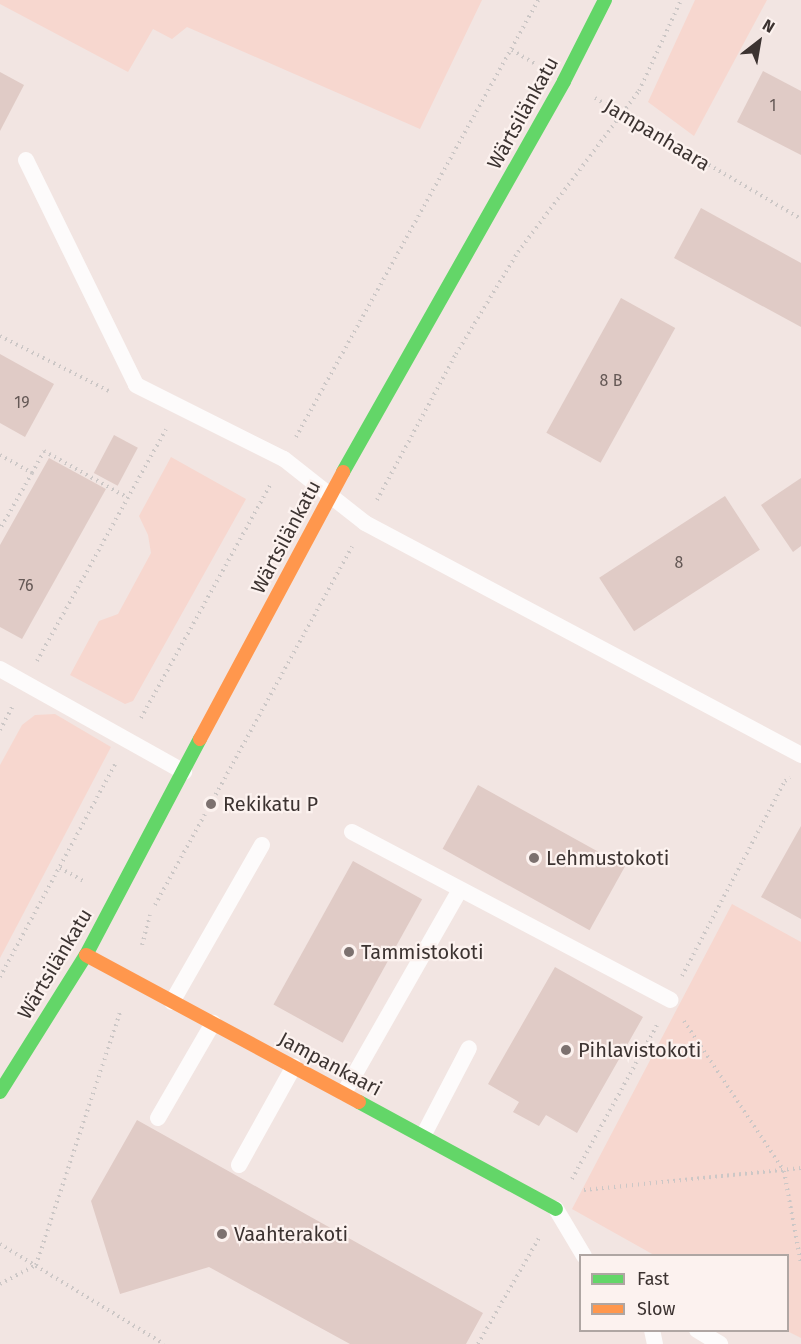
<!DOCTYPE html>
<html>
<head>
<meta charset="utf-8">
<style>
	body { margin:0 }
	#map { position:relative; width:801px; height:1344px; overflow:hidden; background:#f2e5e2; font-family:"Fira Sans",sans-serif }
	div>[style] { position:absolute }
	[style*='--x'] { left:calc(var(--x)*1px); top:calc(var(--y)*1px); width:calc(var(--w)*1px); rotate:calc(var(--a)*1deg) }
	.green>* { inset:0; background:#f7d7cf }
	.building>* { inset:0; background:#e0cbc6; transform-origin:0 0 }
	.path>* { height:4px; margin-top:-2px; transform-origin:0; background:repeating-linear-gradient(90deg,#ccc7c6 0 1.5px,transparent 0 6px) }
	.lane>* { height:16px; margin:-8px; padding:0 8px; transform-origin:8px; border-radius:8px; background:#fdfbfb }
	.fast>* { height:14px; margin:-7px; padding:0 7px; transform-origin:7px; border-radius:7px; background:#63d668 }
	.slow>* { height:14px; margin:-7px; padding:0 7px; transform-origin:7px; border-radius:7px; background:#ff974d }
	.dots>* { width:16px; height:16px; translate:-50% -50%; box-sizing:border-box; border:3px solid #fcf2ef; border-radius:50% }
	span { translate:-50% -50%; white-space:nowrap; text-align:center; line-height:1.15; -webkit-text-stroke:4.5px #fcf2ef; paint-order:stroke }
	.number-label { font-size:16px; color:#655956 }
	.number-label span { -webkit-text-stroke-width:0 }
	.street-label { font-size:20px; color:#3c3331 }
	.poi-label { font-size:20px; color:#3c3331 }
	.left { translate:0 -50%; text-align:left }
	.legend { position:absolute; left:579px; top:1254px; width:210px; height:78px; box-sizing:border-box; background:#fcf2ef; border:2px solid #afa6a3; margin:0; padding:8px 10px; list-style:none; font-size:18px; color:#3c3331 }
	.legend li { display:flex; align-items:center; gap:12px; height:30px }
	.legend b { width:30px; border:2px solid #afa6a3 }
	.north { position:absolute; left:729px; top:12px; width:60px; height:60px; -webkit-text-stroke:4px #fcf2ef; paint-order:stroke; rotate:31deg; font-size:16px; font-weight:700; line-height:24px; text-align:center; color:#3c3331 }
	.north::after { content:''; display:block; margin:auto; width:21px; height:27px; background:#3c3331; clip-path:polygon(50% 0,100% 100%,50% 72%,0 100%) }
</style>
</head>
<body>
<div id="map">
	<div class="green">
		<div style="clip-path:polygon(0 0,482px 0,420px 129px,187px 27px,172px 39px,153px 29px,128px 72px,0 4px)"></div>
		<div style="clip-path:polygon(695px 0,767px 0,694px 136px,648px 102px)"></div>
		<div style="clip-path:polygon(171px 457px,246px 499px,133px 701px,125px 704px,70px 675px,99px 621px,118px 614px,151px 553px,148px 535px,139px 516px)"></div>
		<div style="clip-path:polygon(55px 714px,111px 747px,0 958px,0 765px,22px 725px,35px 715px)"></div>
		<div style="clip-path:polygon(732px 904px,801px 942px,801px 1338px,787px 1331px,788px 1256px,654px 1255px,572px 1209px)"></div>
	</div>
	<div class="building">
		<div style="clip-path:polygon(763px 71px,801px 91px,801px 155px,737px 122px)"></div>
		<div style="clip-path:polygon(0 72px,24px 85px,0 131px)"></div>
		<div style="clip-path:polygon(701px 208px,801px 263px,801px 327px,674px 258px)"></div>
		<div style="left:621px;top:298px;width:62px;height:154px;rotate:29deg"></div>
		<div style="clip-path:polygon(0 354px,54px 384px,25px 437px,0 423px)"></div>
		<div style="left:114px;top:435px;width:27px;height:43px;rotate:28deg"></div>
		<div style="clip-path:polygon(49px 458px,106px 489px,22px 639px,0 627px,0 545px)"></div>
		<div style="clip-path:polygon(801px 478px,801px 546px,793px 552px,761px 505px)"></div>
		<div style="left:725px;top:496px;width:64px;height:150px;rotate:57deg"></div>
		<div style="left:478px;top:785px;width:168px;height:73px;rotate:29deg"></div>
		<div style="clip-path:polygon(801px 826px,801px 919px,761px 897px)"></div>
		<div style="left:353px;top:861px;width:79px;height:164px;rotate:29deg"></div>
		<div style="clip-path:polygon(555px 967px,643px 1017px,577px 1133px,546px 1115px,539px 1126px,513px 1112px,519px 1102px,488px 1084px)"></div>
		<div style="clip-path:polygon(137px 1120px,483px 1313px,466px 1344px,350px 1344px,209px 1267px,120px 1294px,91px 1201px)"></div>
	</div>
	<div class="path">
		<div style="--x:512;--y:50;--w:26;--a:31"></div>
		<div style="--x:595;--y:98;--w:239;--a:30.4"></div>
		<div style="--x:0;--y:336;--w:122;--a:26.8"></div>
		<div style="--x:296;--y:437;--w:500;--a:-61"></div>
		<div style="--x:0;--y:455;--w:37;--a:29"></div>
		<div style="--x:32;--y:473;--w:64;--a:119.7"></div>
		<div style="--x:32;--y:473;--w:25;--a:-61"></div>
		<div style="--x:44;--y:451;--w:96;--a:29.2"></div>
		<div style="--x:377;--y:500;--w:166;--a:-61.6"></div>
		<div style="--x:456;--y:354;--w:119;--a:-58.7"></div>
		<div style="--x:518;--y:252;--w:201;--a:-53.1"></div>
		<div style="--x:639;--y:91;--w:100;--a:-65.2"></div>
		<div style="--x:37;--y:661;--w:265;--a:-60.9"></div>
		<div style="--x:141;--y:718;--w:269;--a:-61"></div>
		<div style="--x:0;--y:730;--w:26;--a:-62"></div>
		<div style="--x:60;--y:868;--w:29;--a:29"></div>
		<div style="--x:155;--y:905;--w:409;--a:-61.2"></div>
		<div style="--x:142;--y:945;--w:31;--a:-75"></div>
		<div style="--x:682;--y:976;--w:221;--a:-62.2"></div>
		<div style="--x:785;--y:781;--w:6;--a:-31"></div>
		<div style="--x:0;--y:977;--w:242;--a:-61.6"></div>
		<div style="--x:684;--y:1021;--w:180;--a:56.3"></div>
		<div style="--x:784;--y:1171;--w:95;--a:79.6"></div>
		<div style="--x:572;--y:1179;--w:178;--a:-61.1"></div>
		<div style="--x:584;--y:1190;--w:218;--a:-5.8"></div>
		<div style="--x:0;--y:1244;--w:192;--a:31.4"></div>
		<div style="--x:0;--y:1284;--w:41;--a:-27.8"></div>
		<div style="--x:36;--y:1265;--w:267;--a:-71.6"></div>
		<div style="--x:478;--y:1344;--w:122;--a:-60.1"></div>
	</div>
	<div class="lane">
		<div style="--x:26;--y:160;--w:250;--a:63.9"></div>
		<div style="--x:136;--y:385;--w:165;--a:26.6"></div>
		<div style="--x:284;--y:459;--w:103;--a:38.3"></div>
		<div style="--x:365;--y:523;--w:494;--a:28"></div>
		<div style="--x:0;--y:669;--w:211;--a:29.2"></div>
		<div style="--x:352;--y:832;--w:360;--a:27.8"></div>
		<div style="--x:172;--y:1002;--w:181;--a:-60.2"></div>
		<div style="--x:344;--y:1093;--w:232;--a:-60.3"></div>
		<div style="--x:158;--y:1118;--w:110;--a:-59.9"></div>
		<div style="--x:423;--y:1136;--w:99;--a:-62.4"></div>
		<div style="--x:239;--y:1165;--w:113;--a:-60.9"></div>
		<div style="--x:556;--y:1209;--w:55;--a:59.2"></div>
		<div style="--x:652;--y:1330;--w:14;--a:78"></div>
		<div style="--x:697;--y:1330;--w:27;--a:31"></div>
	</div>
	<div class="fast">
		<div style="--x:343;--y:472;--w:449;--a:-60.5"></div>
		<div style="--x:564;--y:81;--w:91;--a:-63.2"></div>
		<div style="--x:0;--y:1092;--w:162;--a:-57.9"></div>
		<div style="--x:86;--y:955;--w:244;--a:-62.2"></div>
		<div style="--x:359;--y:1102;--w:224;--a:28.5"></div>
	</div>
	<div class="slow">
		<div style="--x:200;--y:739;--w:303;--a:-61.8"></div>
		<div style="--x:86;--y:955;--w:310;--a:28.3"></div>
	</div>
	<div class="dots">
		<div style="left:211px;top:804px;background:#7c716f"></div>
		<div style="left:534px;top:858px;background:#7c716f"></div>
		<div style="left:349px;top:952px;background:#7c716f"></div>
		<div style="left:566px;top:1050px;background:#7c716f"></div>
		<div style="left:222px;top:1234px;background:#7c716f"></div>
	</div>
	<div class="number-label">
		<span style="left:773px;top:106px">1</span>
		<span style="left:611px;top:381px">8 B</span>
		<span style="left:22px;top:403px">19</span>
		<span style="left:679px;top:563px">8</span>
		<span style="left:26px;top:586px">76</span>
	</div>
	<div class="street-label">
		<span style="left:523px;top:113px;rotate:-61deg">Wärtsilänkatu</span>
		<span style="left:657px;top:135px;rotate:31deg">Jampanhaara</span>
		<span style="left:286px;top:537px;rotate:-62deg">Wärtsilänkatu</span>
		<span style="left:55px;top:964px;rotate:-59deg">Wärtsilänkatu</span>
		<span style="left:330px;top:1064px;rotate:28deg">Jampankaari</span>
	</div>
	<div class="poi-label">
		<span class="left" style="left:223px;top:804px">Rekikatu P</span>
		<span class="left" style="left:546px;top:858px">Lehmustokoti</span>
		<span class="left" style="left:361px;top:952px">Tammistokoti</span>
		<span class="left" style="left:578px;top:1050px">Pihlavistokoti</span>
		<span class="left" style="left:234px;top:1234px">Vaahterakoti</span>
	</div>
	<ul class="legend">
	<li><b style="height:8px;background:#63d668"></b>Fast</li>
	<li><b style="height:8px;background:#ff974d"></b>Slow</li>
	</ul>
	<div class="north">N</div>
</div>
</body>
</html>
